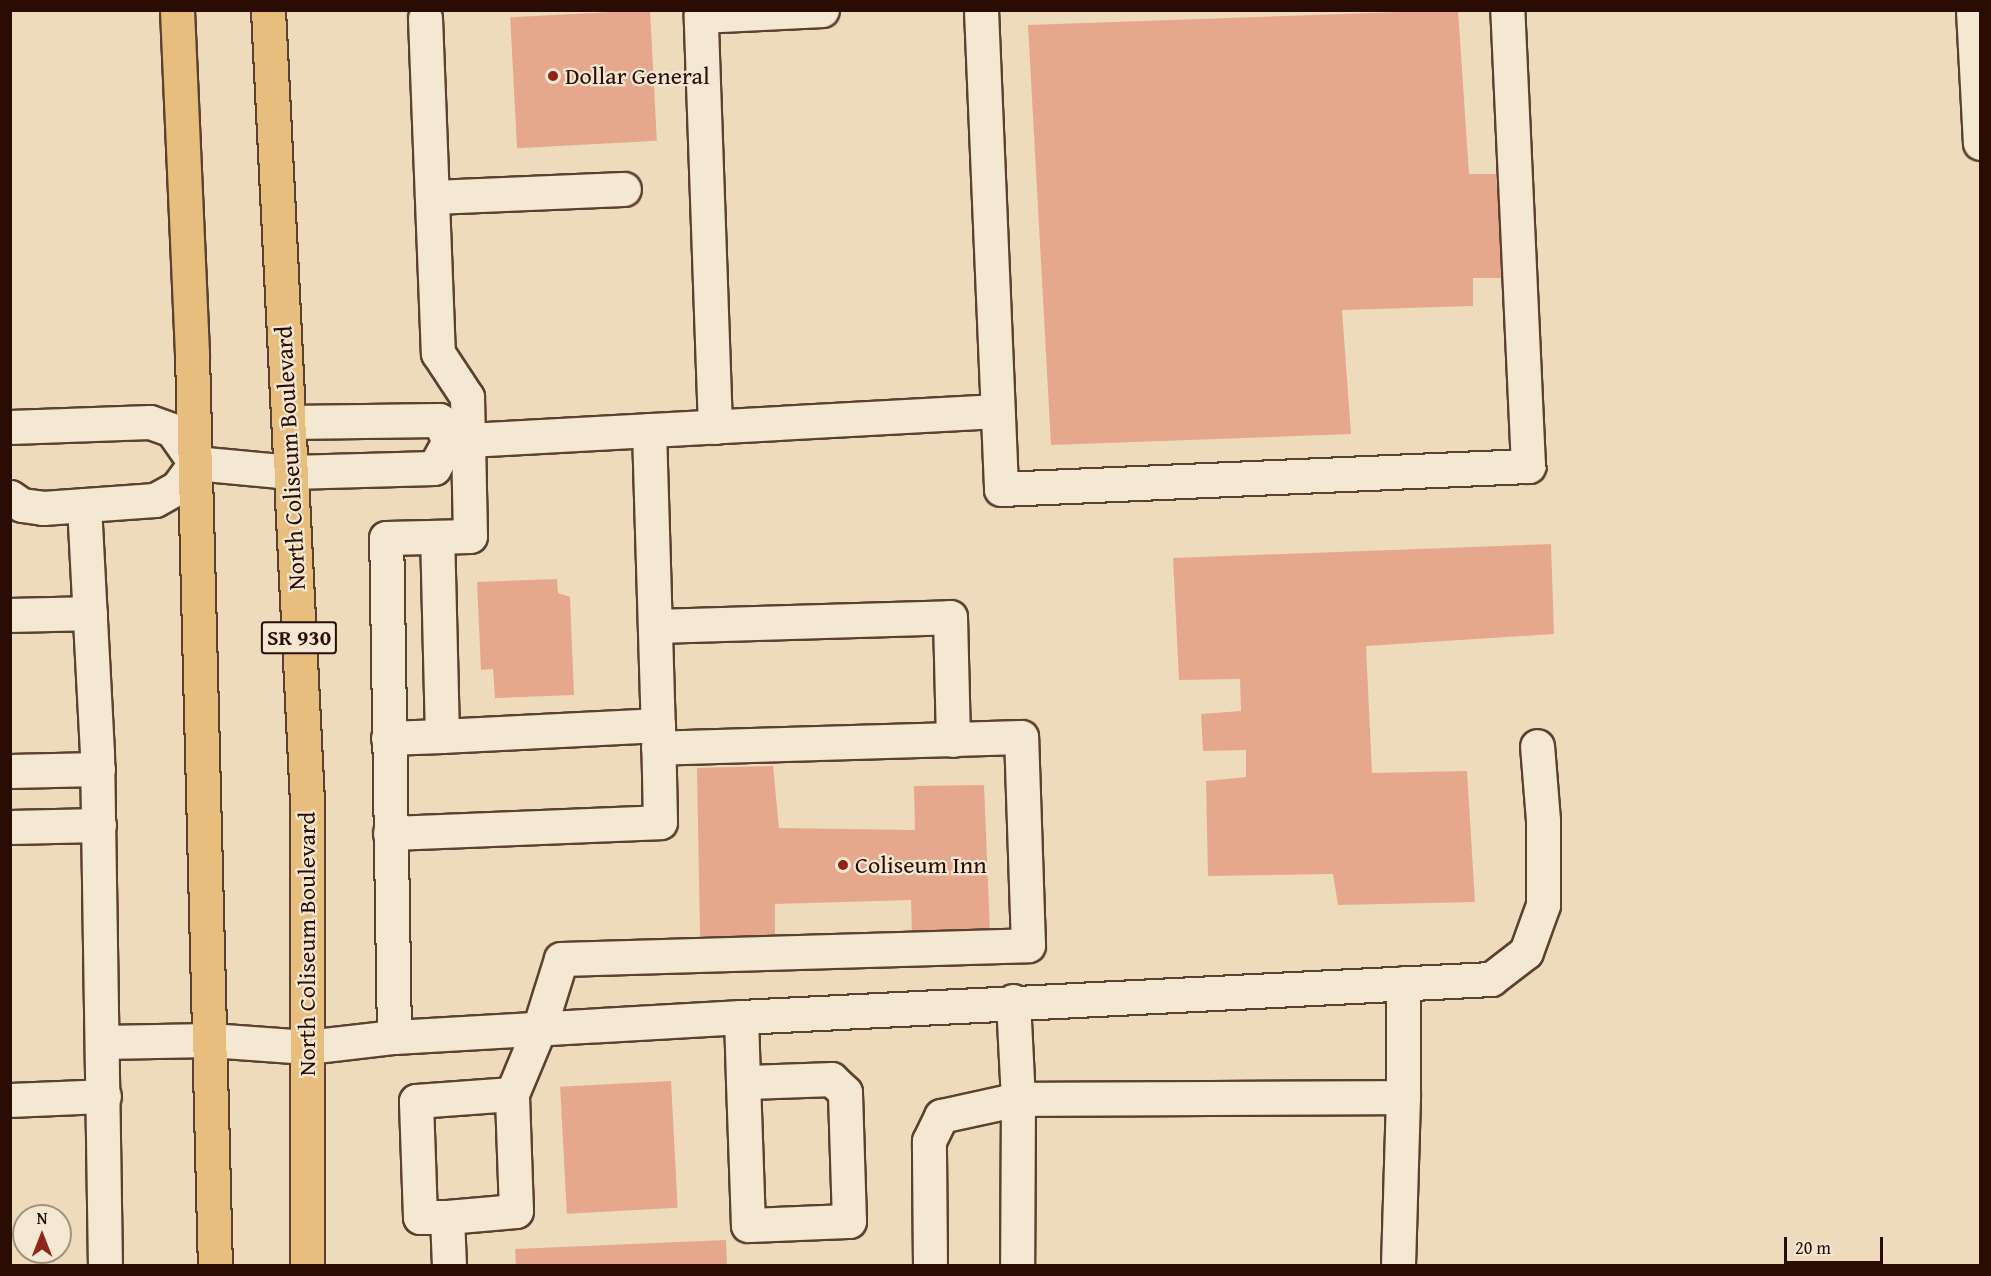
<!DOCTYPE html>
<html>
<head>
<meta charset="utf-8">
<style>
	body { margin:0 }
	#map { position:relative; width:1991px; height:1276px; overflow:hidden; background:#eedbbb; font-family:"Gentium Book Plus",serif }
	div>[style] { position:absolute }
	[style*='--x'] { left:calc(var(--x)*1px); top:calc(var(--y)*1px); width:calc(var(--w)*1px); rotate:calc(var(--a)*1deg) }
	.building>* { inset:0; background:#e6a88d; transform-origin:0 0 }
	.roads { filter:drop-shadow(2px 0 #5c4030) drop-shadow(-2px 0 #5c4030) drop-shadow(0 2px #5c4030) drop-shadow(0 -2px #5c4030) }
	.minor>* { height:33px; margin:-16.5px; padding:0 16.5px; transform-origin:16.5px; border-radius:16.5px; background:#f4e8d3 }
	.highway>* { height:33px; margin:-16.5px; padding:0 16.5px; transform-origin:16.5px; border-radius:16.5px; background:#e7be7e }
	.dots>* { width:16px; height:16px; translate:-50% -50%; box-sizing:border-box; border:3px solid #f4e8d3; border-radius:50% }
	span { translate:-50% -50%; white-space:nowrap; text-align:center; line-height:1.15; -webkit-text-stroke:4.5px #f4e8d3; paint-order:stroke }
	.shield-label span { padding:2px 4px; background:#f4e8d3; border:2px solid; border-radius:4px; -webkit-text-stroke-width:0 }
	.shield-label { font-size:22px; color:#2b0c02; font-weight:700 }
	.poi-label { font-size:24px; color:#2b0c02 }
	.left { translate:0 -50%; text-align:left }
	.street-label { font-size:24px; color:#2b0c02 }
	.frame { position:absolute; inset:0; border:12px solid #2b0c02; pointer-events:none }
	.north { position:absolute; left:12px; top:1204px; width:60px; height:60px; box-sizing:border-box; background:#f4e8d3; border:2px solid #a4907f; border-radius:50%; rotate:0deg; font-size:16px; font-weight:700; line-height:24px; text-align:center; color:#2b0c02 }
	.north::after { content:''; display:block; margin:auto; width:21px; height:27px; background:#8f2418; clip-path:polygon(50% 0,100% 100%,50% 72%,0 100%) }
	.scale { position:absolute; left:1784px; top:1237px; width:99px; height:27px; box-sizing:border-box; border:3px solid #2b0c02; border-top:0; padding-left:8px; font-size:18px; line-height:21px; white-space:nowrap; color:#2b0c02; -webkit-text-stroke:4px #f4e8d3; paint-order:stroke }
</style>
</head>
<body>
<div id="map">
	<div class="building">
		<div style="left:650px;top:10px;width:131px;height:140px;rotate:87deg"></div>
		<div style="clip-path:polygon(1458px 10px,1469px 174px,1496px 174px,1504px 278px,1473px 278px,1473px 306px,1342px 310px,1351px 434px,1051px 445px,1028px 25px)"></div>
		<div style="clip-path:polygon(1551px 544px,1554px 634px,1366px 646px,1372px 773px,1467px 771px,1475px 902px,1338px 905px,1333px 874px,1208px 876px,1206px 781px,1246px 777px,1246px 750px,1203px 751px,1201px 714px,1241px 711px,1240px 679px,1179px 680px,1173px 558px)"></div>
		<div style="clip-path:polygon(557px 579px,558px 593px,570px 597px,574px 695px,495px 698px,493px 669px,481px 670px,477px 582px)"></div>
		<div style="clip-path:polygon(773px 766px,779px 828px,915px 830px,914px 786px,984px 785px,990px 931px,912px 933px,911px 900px,775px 904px,775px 937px,700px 936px,697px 768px)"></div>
		<div style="left:671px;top:1081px;width:127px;height:111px;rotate:87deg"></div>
		<div style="clip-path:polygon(726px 1240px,727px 1266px,516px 1266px,515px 1249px)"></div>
	</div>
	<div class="roads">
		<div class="minor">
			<div style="--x:981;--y:10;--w:479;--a:87.6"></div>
			<div style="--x:1001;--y:489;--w:528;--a:-2.5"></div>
			<div style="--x:1528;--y:466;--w:456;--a:-92.6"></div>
			<div style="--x:1973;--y:10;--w:133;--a:87"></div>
			<div style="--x:425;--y:18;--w:335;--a:87.8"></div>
			<div style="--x:438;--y:353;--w:53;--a:56.6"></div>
			<div style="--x:467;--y:397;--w:43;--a:88.7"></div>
			<div style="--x:468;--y:440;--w:530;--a:-3.14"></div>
			<div style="--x:432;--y:197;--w:192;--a:-2.4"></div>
			<div style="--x:289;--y:422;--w:150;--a:-0.8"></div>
			<div style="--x:439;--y:420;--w:23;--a:65"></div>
			<div style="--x:10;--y:427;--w:140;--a:-2"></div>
			<div style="--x:150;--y:422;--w:23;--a:20"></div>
			<div style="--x:172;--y:430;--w:40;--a:55.1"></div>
			<div style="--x:195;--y:463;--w:96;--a:5.4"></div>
			<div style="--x:291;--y:472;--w:143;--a:-1.6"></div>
			<div style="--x:434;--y:468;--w:31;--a:-61"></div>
			<div style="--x:715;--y:427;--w:411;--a:-92"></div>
			<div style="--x:701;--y:16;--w:121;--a:-2.8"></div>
			<div style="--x:649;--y:430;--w:295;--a:88.3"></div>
			<div style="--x:10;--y:497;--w:14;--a:34"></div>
			<div style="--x:22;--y:505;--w:21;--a:8"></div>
			<div style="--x:43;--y:508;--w:112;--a:-4.1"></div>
			<div style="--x:155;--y:500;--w:25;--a:-29"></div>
			<div style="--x:177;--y:488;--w:31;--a:-54"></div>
			<div style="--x:84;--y:505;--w:247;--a:87"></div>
			<div style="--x:97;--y:752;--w:514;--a:89.11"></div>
			<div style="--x:10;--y:615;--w:80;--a:-1.4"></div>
			<div style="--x:655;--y:626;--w:295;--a:-1.7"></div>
			<div style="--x:950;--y:617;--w:123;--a:88.6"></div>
			<div style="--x:388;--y:738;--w:54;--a:-2.1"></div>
			<div style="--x:442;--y:736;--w:199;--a:-91.4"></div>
			<div style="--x:10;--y:771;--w:88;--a:-1.3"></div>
			<div style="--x:10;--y:827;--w:89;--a:-1.3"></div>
			<div style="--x:390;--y:833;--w:270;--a:-2.3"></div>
			<div style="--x:660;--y:822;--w:97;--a:-91.2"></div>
			<div style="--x:658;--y:725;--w:216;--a:177.1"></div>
			<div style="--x:1013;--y:1001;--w:98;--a:87.1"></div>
			<div style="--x:1018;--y:1099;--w:167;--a:90.3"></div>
			<div style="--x:741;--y:1017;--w:65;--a:88.2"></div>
			<div style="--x:743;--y:1082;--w:143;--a:88"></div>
			<div style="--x:748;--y:1225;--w:101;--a:-2.3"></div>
			<div style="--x:849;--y:1221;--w:129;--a:-91.8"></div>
			<div style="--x:845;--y:1092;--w:19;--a:-137"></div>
			<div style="--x:831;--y:1079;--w:88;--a:178"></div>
			<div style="--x:394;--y:1037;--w:499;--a:-90.9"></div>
			<div style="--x:386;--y:538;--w:84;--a:-1.4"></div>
			<div style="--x:470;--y:536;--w:96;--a:-91.2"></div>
			<div style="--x:468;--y:440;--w:19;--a:177"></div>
			<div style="--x:103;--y:1042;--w:107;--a:-1.1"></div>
			<div style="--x:210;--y:1040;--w:97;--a:4.1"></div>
			<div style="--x:307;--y:1047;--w:88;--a:-6.6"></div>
			<div style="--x:394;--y:1037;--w:348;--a:-3.3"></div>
			<div style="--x:741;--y:1017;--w:751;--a:-2.9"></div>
			<div style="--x:1491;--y:979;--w:44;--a:-37.6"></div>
			<div style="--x:1526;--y:952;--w:50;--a:-70.1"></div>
			<div style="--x:1543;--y:905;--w:85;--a:-90"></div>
			<div style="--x:1543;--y:820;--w:74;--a:-94.6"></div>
			<div style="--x:1403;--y:1097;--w:114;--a:-90"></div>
			<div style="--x:10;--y:1100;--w:94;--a:-2.4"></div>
			<div style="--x:447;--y:1217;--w:27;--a:180"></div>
			<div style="--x:420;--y:1217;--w:116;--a:-92"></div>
			<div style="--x:416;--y:1101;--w:96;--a:-4.2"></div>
			<div style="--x:449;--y:1266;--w:49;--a:-92.3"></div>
			<div style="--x:447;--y:1217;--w:69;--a:-5"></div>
			<div style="--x:516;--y:1211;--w:117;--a:-92"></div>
			<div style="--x:512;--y:1094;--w:70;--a:-67.4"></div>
			<div style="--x:539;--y:1029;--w:73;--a:-72.6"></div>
			<div style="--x:561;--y:959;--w:467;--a:-1.7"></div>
			<div style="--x:1028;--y:945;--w:208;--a:-91.9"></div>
			<div style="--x:1021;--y:737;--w:363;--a:178.3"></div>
			<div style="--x:930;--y:1266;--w:125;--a:-90.5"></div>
			<div style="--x:929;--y:1141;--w:28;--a:-64"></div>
			<div style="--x:941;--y:1116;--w:79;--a:-12.4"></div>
			<div style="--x:1018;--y:1099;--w:385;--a:-0.3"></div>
			<div style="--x:1403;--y:1097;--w:169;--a:91.7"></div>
		</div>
		<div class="highway">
			<div style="--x:177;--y:10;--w:344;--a:87.5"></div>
			<div style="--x:192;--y:354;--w:912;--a:88.56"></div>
			<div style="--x:268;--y:10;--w:792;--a:87.18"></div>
			<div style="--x:307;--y:801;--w:465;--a:90"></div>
		</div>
	</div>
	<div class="dots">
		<div style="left:553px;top:76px;background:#8f2418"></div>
		<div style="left:843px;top:865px;background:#8f2418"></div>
	</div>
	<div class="shield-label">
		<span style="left:299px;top:638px">SR 930</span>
	</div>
	<div class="poi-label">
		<span class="left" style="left:565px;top:76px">Dollar General</span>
		<span class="left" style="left:855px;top:865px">Coliseum Inn</span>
	</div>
	<div class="street-label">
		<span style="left:290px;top:458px;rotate:-93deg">North Coliseum Boulevard</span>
		<span style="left:307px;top:944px;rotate:-90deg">North Coliseum Boulevard</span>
	</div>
	<div class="frame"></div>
	<div class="north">N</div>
	<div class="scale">20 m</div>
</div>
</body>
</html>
